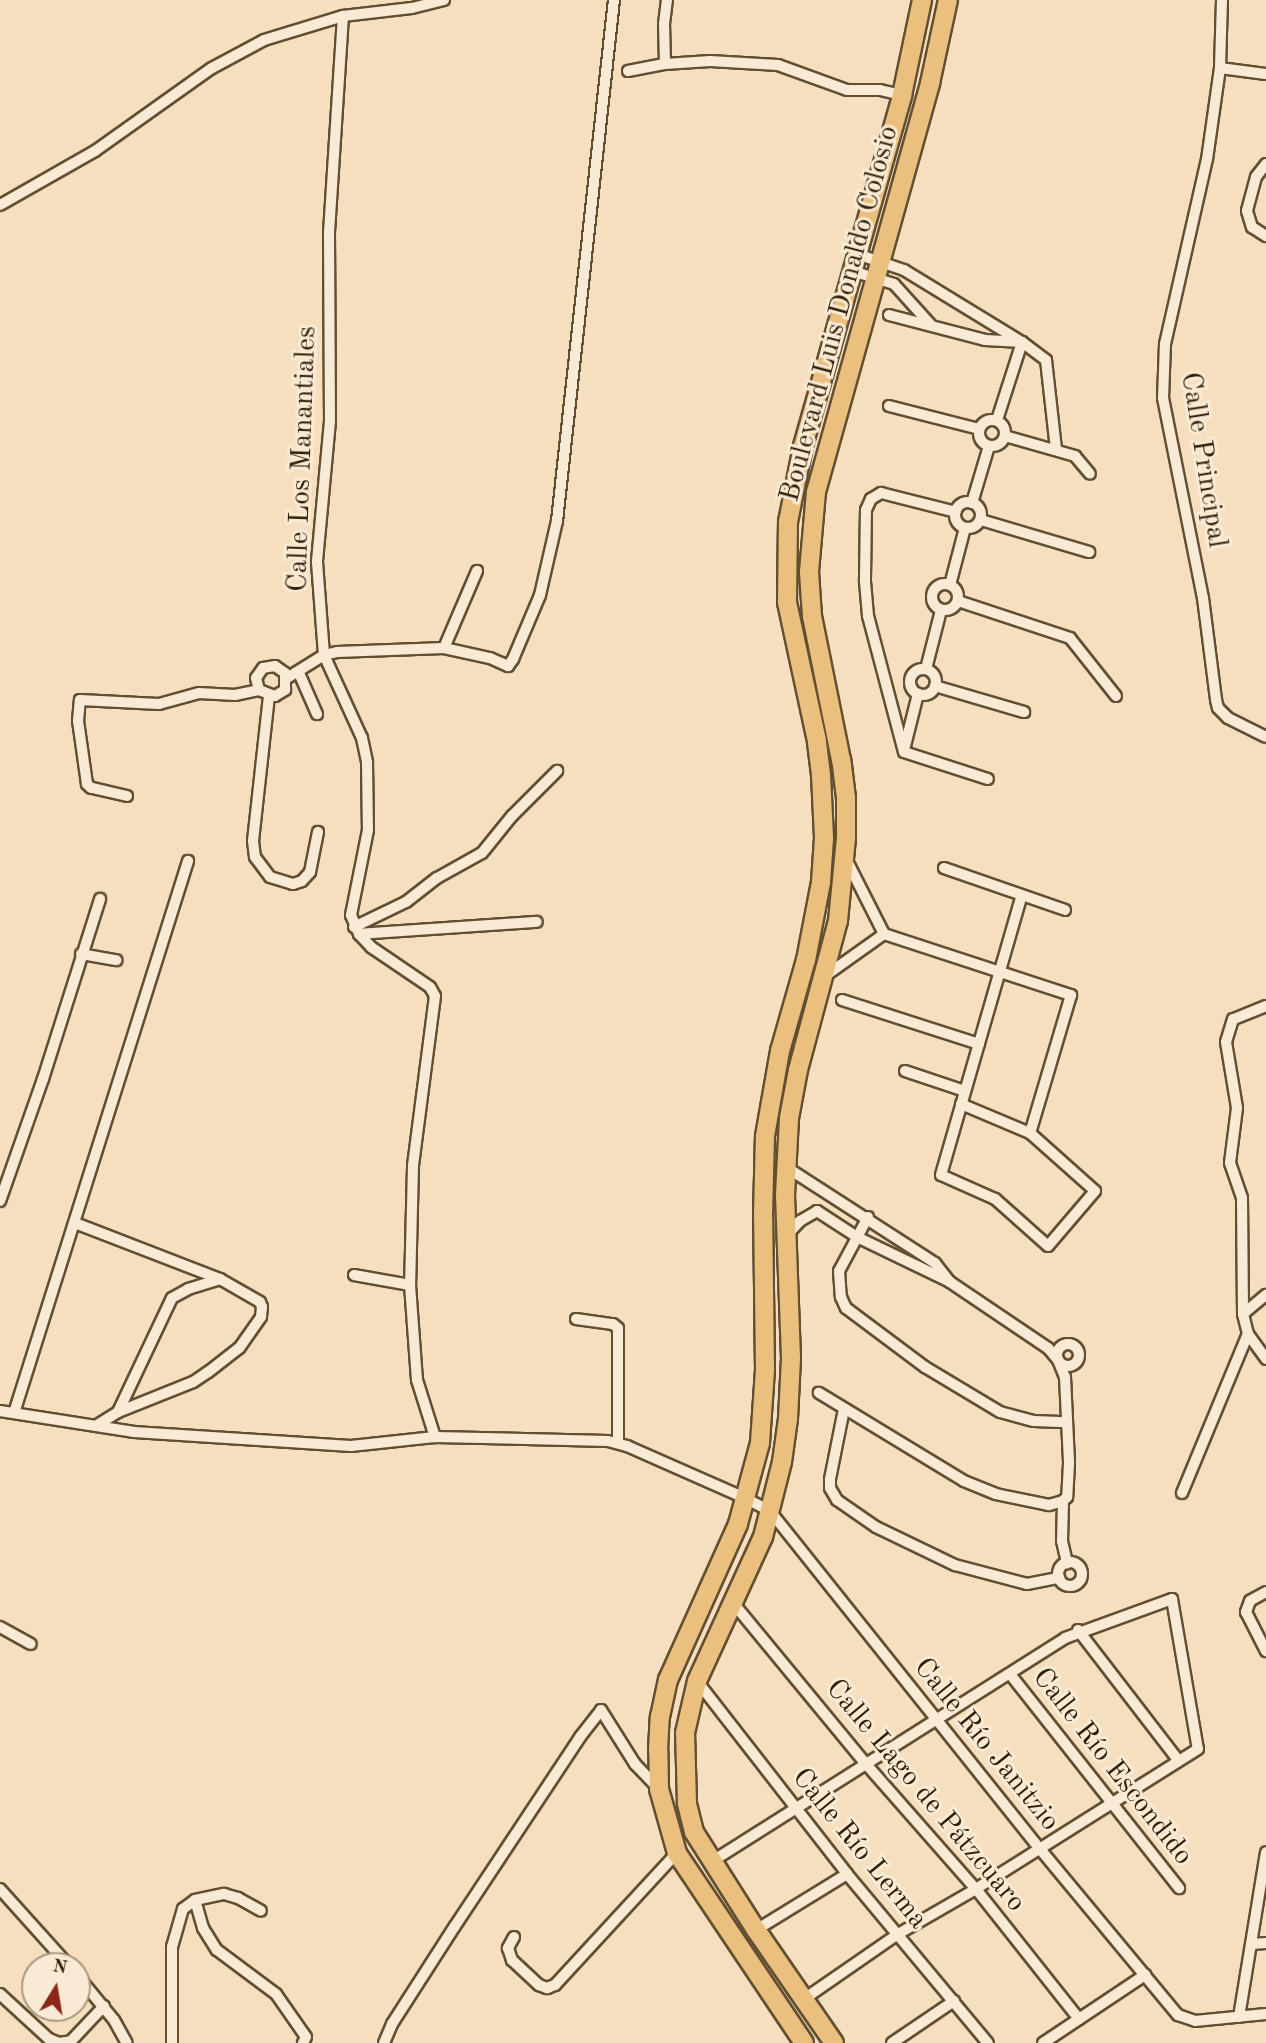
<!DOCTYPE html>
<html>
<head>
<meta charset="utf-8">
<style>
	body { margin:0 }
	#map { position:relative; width:1266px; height:2043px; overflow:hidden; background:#f6dfbe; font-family:"Old Standard TT",serif }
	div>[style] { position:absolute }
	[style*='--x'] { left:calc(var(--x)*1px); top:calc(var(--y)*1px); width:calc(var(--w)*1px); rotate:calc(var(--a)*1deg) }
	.roads { filter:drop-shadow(2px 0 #624f32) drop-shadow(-2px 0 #624f32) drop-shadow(0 2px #624f32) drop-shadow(0 -2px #624f32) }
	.street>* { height:10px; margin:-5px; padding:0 5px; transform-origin:5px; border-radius:5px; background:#f9ead5 }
	.street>.ring { margin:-5px; padding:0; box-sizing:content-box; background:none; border:10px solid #f9ead5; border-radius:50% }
	.primary>* { height:18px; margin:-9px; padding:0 9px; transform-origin:9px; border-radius:9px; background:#ebc07f }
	span { translate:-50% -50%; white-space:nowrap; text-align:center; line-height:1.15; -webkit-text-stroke:6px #f9ead5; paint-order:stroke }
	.street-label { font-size:28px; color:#301f04 }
	.north { position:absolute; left:21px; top:1952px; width:70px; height:70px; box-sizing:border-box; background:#f9ead5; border:2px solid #a99981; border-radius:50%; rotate:11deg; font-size:19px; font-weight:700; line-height:28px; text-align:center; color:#301f04 }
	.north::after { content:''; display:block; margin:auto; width:24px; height:32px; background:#8f2418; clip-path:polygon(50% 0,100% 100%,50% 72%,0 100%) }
</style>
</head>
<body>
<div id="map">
	<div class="roads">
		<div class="street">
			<div style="--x:1222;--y:0;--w:68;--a:91.7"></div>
			<div style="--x:1220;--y:68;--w:92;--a:98.1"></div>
			<div style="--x:1207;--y:159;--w:190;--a:102.8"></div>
			<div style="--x:1165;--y:344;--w:54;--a:92.1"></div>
			<div style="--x:1163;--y:398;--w:204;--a:78.7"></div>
			<div style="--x:1203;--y:598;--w:103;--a:82.7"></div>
			<div style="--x:1216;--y:700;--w:8;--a:76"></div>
			<div style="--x:1218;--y:708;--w:14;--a:45"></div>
			<div style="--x:1228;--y:718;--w:42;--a:26.6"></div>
			<div style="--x:343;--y:16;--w:216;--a:93.7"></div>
			<div style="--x:329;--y:232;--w:189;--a:89.7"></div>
			<div style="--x:330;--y:421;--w:142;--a:95.3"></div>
			<div style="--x:317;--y:562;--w:93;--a:85.7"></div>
			<div style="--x:324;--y:655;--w:91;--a:65.4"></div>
			<div style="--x:362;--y:738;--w:25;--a:78"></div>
			<div style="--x:367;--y:762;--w:68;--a:89.2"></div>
			<div style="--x:368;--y:830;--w:87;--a:101.3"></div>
			<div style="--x:351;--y:915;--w:21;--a:67"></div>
			<div style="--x:359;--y:934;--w:18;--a:47"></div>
			<div style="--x:371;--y:947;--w:71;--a:34.1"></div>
			<div style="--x:430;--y:987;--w:10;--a:61"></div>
			<div style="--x:435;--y:996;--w:171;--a:97.4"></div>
			<div style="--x:413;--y:1166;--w:119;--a:91.4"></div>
			<div style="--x:410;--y:1285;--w:95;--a:85.8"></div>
			<div style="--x:417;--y:1380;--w:60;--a:72.5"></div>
			<div style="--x:665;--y:64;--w:40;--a:-91.4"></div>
			<div style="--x:664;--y:24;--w:24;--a:-83"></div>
			<div style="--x:1220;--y:68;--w:46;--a:7.4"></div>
			<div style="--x:628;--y:71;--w:38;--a:-11"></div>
			<div style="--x:665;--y:64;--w:45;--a:-3.8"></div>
			<div style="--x:710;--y:61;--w:68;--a:3.4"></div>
			<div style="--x:778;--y:65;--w:73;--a:19.9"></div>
			<div style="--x:847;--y:90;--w:33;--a:0"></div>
			<div style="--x:880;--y:90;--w:23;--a:13"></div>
			<div style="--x:1266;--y:164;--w:16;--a:128"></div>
			<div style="--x:1256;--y:177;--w:35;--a:105"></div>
			<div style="--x:1247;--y:211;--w:17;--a:73"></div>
			<div style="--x:1252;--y:227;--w:17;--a:33"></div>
			<div style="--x:0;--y:205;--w:109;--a:-29.6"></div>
			<div style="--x:95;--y:151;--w:143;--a:-35.4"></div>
			<div style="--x:212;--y:68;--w:59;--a:-28.3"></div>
			<div style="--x:264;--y:40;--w:83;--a:-16.9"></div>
			<div style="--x:343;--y:16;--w:69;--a:-6.6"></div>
			<div style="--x:412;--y:8;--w:33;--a:-14"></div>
			<div style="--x:857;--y:254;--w:50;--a:18.8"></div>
			<div style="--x:904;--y:270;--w:138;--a:31.4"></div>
			<div style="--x:1022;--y:342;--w:30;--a:37"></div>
			<div style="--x:1046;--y:360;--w:90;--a:83.6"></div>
			<div style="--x:852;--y:271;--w:44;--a:17.2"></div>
			<div style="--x:894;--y:284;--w:54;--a:48"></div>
			<div style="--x:889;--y:315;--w:99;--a:14.6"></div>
			<div style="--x:985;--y:340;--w:37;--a:3"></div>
			<div style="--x:889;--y:406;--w:93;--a:14.3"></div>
			<div class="ring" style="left:979px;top:420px;width:16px;height:16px"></div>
			<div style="--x:997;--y:420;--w:82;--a:-72.2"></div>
			<div style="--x:1005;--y:436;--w:73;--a:15.9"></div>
			<div style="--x:1075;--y:456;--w:23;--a:50"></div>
			<div class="ring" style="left:955px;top:502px;width:16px;height:16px"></div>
			<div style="--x:972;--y:503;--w:59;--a:-73.4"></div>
			<div style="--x:981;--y:520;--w:113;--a:16.5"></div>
			<div class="ring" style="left:932px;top:584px;width:16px;height:16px"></div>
			<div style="--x:950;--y:585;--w:59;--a:-75.3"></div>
			<div style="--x:958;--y:601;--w:118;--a:18.3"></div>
			<div style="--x:1070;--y:638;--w:74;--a:51.6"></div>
			<div style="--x:444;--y:648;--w:84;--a:-66.8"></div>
			<div style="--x:926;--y:669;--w:61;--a:-75.7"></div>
			<div class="ring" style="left:910px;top:669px;width:16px;height:16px"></div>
			<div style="--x:299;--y:673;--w:45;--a:66.3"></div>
			<div style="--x:287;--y:678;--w:44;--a:-31.9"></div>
			<div style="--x:324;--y:655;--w:13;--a:-13"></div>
			<div style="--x:337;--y:652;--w:107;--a:-2.1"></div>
			<div style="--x:444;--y:648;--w:47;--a:12.3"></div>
			<div style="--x:490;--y:658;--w:20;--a:24"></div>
			<div style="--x:508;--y:666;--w:9;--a:-54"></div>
			<div style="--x:513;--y:659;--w:69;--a:-67.1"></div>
			<div style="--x:540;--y:595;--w:76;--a:-77.1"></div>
			<div style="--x:557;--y:521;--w:524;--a:-83.76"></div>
			<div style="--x:935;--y:686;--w:93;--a:16.3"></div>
			<div style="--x:269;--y:696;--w:146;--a:96.3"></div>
			<div style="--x:253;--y:841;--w:16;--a:83"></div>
			<div style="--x:255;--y:857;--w:25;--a:53"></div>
			<div style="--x:270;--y:877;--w:24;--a:17"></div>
			<div style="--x:293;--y:884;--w:9;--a:-18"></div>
			<div style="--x:302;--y:881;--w:12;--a:-48"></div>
			<div style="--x:310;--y:872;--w:41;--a:-78.7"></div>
			<div style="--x:904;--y:750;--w:58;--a:-76"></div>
			<div style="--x:904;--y:752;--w:141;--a:-104.8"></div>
			<div style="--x:868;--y:616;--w:37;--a:-95"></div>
			<div style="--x:865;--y:579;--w:69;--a:-89.2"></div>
			<div style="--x:866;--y:510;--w:12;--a:-66"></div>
			<div style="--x:871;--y:499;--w:12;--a:-31"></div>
			<div style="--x:881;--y:493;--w:77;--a:14.2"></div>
			<div style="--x:904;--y:752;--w:88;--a:17.8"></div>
			<div style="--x:127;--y:796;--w:37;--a:-167"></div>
			<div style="--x:91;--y:788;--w:6;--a:-135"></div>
			<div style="--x:87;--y:784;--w:64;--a:-98.1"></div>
			<div style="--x:78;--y:721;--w:21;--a:-85"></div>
			<div style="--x:80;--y:700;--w:79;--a:2.9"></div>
			<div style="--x:159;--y:704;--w:41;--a:-15.4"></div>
			<div style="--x:199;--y:693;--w:36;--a:3"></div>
			<div style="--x:235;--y:695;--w:25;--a:-12"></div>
			<div style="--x:259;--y:690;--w:17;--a:21"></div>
			<div style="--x:275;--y:696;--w:12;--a:-31"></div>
			<div style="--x:285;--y:690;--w:17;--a:-90"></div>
			<div style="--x:285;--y:673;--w:12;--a:-145"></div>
			<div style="--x:275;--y:666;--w:12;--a:171"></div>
			<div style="--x:263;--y:668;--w:12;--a:125"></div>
			<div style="--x:256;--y:678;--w:12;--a:76"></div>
			<div style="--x:846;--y:859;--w:84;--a:63.1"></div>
			<div style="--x:884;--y:934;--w:197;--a:18.1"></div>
			<div style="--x:1071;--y:995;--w:144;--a:106.5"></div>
			<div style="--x:944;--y:868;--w:128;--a:19.1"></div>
			<div style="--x:354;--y:927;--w:58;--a:-25.7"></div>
			<div style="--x:406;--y:902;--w:39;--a:-38"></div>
			<div style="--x:437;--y:878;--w:51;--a:-29.1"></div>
			<div style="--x:482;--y:853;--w:48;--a:-51"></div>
			<div style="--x:512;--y:816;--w:64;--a:-45"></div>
			<div style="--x:359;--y:934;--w:178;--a:-3.9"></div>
			<div style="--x:81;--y:954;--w:36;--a:10"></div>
			<div style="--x:825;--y:976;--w:72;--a:-35.4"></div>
			<div style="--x:842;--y:1000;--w:144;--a:17.8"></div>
			<div style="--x:1266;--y:1006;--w:35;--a:158"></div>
			<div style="--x:1233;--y:1019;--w:24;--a:107"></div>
			<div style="--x:1226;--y:1042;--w:67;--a:80.5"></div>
			<div style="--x:1237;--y:1108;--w:55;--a:97.3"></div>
			<div style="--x:1230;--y:1163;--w:37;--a:71"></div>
			<div style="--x:1242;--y:1198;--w:116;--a:89.5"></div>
			<div style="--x:1243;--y:1314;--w:21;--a:76"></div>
			<div style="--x:1248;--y:1334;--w:31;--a:54"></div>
			<div style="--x:905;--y:1071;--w:63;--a:18.4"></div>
			<div style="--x:961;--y:1104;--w:75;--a:22.8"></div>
			<div style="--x:1030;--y:1133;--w:87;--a:41.7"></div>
			<div style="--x:1095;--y:1191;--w:72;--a:130.5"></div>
			<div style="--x:1048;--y:1246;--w:71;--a:-138.4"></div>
			<div style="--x:995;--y:1199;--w:59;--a:-156"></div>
			<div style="--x:941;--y:1175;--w:289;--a:-73.9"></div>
			<div style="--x:786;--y:1167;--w:177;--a:32.8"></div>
			<div style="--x:935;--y:1263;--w:24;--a:52"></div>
			<div style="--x:0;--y:1201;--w:129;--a:-70.6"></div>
			<div style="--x:43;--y:1079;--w:189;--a:-72.4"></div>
			<div style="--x:868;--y:1217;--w:61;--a:118.2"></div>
			<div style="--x:839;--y:1271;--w:26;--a:86"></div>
			<div style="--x:841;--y:1297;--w:12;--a:66"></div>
			<div style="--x:846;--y:1308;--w:99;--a:36.8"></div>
			<div style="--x:925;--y:1367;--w:87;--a:31"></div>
			<div style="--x:1000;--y:1412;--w:35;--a:15"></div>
			<div style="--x:1034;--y:1421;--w:33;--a:2"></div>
			<div style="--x:75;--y:1223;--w:155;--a:21.1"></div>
			<div style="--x:220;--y:1279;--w:46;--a:29.9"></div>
			<div style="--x:260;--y:1302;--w:5;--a:68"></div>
			<div style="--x:262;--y:1307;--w:10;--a:96"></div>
			<div style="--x:261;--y:1317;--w:38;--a:125"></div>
			<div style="--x:239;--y:1348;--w:39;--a:142"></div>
			<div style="--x:208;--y:1372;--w:18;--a:146"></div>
			<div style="--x:193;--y:1382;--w:81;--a:158.2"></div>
			<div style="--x:118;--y:1412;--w:25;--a:148"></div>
			<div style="--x:786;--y:1236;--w:21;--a:-47"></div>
			<div style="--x:800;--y:1221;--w:20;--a:-30"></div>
			<div style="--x:817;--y:1211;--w:48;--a:33"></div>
			<div style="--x:857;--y:1237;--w:103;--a:25.8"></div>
			<div style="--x:950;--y:1282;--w:118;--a:34"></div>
			<div style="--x:1048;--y:1348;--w:16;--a:50"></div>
			<div style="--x:1058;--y:1360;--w:18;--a:68"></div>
			<div style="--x:1065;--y:1377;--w:86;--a:87.3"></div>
			<div style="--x:1069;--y:1463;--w:34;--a:93"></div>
			<div style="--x:1067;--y:1497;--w:6;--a:135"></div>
			<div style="--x:1063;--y:1501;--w:15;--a:164"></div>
			<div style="--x:1049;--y:1505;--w:54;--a:-168.3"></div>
			<div style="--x:996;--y:1494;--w:35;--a:-158"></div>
			<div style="--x:964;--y:1481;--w:170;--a:-148.7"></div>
			<div style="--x:354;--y:1275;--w:57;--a:10.1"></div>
			<div style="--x:1243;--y:1314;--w:30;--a:-40"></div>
			<div style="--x:576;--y:1319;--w:37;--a:8"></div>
			<div style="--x:613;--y:1324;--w:6;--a:39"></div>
			<div style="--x:618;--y:1328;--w:115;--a:90"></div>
			<div class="ring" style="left:1057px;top:1344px;width:12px;height:12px"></div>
			<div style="--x:844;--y:1409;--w:71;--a:101.3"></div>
			<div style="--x:830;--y:1479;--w:9;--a:90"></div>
			<div style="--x:830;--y:1488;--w:14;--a:60"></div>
			<div style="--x:837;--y:1500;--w:47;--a:34.7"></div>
			<div style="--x:876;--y:1527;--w:88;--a:25.7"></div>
			<div style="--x:955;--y:1565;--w:74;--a:14.8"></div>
			<div style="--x:1027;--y:1584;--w:33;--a:-11"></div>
			<div style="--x:0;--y:1411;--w:136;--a:8.9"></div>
			<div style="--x:134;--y:1432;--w:217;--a:3.7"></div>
			<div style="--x:351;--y:1446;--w:84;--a:-6.1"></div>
			<div style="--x:435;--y:1437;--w:173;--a:1.3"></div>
			<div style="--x:608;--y:1441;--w:20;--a:15"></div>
			<div style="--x:627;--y:1446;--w:131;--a:23.8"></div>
			<div style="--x:747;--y:1499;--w:26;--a:28"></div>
			<div style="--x:770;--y:1511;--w:433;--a:51.4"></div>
			<div style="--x:1040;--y:1849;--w:216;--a:50.3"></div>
			<div style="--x:1178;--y:2015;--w:18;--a:19"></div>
			<div style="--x:1195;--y:2021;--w:71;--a:-5.6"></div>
			<div style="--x:118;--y:1412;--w:126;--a:-64.7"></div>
			<div style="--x:172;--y:1298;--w:18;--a:-29"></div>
			<div style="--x:188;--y:1289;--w:34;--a:-17"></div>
			<div style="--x:14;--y:1413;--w:579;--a:-72.5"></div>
			<div style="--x:1182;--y:1493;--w:172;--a:-67.5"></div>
			<div style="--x:1063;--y:1501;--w:40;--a:91.4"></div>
			<div style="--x:1062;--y:1541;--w:23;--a:77"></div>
			<div class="ring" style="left:1058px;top:1562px;width:14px;height:14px"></div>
			<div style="--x:1266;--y:1592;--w:18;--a:151"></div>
			<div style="--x:1250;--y:1601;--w:12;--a:110"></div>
			<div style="--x:1246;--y:1612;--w:44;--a:62.9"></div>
			<div style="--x:734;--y:1604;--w:207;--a:50.5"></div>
			<div style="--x:866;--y:1764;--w:167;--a:48.7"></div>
			<div style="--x:976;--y:1889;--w:166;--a:51.6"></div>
			<div style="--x:0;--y:1627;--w:35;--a:29"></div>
			<div style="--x:1078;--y:1630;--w:165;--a:52.4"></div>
			<div style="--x:1010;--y:1674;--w:273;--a:51.7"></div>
			<div style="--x:697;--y:1681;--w:244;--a:52.1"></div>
			<div style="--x:847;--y:1874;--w:220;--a:50.2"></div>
			<div style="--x:711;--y:1862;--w:419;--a:-32.3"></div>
			<div style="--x:1065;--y:1638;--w:114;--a:-20"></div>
			<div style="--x:1172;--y:1599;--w:152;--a:80.2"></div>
			<div style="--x:1198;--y:1749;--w:262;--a:147.8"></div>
			<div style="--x:976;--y:1889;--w:90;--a:150"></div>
			<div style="--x:898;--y:1934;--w:114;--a:145.3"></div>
			<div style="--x:0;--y:1889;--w:103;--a:48.1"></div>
			<div style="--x:195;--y:1900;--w:29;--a:74"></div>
			<div style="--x:203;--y:1928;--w:26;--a:58"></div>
			<div style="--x:217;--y:1950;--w:74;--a:36.7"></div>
			<div style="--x:276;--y:1994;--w:52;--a:55.1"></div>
			<div style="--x:306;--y:2037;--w:7;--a:117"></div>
			<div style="--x:756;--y:1930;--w:107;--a:-31.6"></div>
			<div style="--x:514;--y:1937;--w:13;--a:119"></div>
			<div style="--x:508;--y:1948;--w:13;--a:72"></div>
			<div style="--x:512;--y:1960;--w:37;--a:43"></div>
			<div style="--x:539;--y:1985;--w:9;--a:21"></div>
			<div style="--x:547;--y:1988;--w:9;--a:-21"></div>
			<div style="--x:555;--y:1985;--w:180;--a:-47.3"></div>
			<div style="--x:1251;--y:1944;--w:15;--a:-4"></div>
			<div style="--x:77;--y:1975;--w:58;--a:50.6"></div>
			<div style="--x:114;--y:2020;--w:26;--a:61"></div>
			<div style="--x:0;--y:1994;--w:67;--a:42.6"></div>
			<div style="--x:49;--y:2039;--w:11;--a:22"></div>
			<div style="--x:59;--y:2043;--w:12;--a:-9"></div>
			<div style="--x:71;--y:2041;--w:48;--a:-46.7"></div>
			<div style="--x:1239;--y:2017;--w:167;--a:-80.7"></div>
			<div style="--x:172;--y:2043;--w:96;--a:-90"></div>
			<div style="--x:172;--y:1947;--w:40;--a:-74"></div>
			<div style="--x:183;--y:1909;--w:15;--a:-37"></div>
			<div style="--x:195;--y:1900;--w:30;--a:-12"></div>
			<div style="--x:224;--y:1894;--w:15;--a:16"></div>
			<div style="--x:238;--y:1898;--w:26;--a:29"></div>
			<div style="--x:384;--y:2043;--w:21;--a:-67"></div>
			<div style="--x:392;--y:2024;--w:117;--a:-57.3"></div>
			<div style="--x:455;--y:1926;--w:227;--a:-56.5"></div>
			<div style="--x:580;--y:1737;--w:34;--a:-52"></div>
			<div style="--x:601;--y:1710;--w:64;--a:57.8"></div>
			<div style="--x:635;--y:1764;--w:35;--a:46"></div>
			<div style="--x:892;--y:2043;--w:75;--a:-34.1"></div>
			<div style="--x:1043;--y:2043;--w:123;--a:-33.7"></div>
		</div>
		<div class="primary">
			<div style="--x:804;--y:2043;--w:229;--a:-123.8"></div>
			<div style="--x:677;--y:1853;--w:66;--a:-105.7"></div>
			<div style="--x:659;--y:1789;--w:39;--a:-91"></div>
			<div style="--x:658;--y:1750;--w:33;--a:-87"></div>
			<div style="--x:660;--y:1717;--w:38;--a:-78"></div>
			<div style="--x:668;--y:1680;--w:171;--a:-65.8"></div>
			<div style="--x:738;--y:1524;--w:84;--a:-74.8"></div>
			<div style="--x:760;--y:1443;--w:73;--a:-86.1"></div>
			<div style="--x:765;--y:1370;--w:154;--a:-90.7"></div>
			<div style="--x:763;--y:1216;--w:80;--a:-88.6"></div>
			<div style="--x:765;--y:1136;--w:86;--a:-80"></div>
			<div style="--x:780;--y:1051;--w:95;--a:-74.1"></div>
			<div style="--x:806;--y:960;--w:79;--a:-79.1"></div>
			<div style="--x:821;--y:882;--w:44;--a:-86.1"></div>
			<div style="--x:824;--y:838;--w:63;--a:-92.7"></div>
			<div style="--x:821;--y:775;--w:34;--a:-97"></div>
			<div style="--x:817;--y:741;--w:142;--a:-102.2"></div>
			<div style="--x:787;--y:602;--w:80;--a:-89.3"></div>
			<div style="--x:788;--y:522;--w:77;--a:-78.8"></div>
			<div style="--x:803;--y:446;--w:365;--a:-74.2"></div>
			<div style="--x:902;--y:95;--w:97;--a:-78.1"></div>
			<div style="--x:834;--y:2043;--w:137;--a:-124.6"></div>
			<div style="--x:756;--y:1930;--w:116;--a:-122.3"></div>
			<div style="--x:694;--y:1832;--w:30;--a:-104"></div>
			<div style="--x:687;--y:1803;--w:70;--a:-91.6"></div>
			<div style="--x:685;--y:1733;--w:53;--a:-77"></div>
			<div style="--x:697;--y:1681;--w:158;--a:-65.4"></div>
			<div style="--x:763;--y:1537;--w:77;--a:-75.8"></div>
			<div style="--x:782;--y:1462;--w:43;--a:-82.1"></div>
			<div style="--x:788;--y:1419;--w:61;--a:-87.2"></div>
			<div style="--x:791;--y:1358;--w:163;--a:-92.1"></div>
			<div style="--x:785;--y:1195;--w:77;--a:-87"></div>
			<div style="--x:789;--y:1118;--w:49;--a:-79.4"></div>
			<div style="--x:798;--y:1070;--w:154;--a:-75"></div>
			<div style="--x:838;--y:921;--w:83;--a:-84.5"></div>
			<div style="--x:846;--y:838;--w:40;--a:-90"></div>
			<div style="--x:846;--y:798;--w:38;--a:-97"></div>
			<div style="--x:841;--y:760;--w:147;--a:-101.4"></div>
			<div style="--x:812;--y:616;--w:44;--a:-93.9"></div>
			<div style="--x:809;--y:572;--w:80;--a:-85"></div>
			<div style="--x:816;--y:492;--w:425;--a:-74.4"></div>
			<div style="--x:930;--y:83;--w:85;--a:-77.8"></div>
		</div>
	</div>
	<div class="street-label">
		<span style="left:840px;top:314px;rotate:-75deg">Boulevard Luis Donaldo Colosio</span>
		<span style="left:303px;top:459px;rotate:-88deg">Calle Los Manantiales</span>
		<span style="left:1203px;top:460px;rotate:81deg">Calle Principal</span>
		<span style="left:986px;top:1745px;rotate:51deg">Calle Río Janitzio</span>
		<span style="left:1112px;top:1767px;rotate:52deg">Calle Río Escondido</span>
		<span style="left:925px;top:1796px;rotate:50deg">Calle Lago de Pátzcuaro</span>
		<span style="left:859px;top:1849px;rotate:51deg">Calle Río Lerma</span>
	</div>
	<div class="north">N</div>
</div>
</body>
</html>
